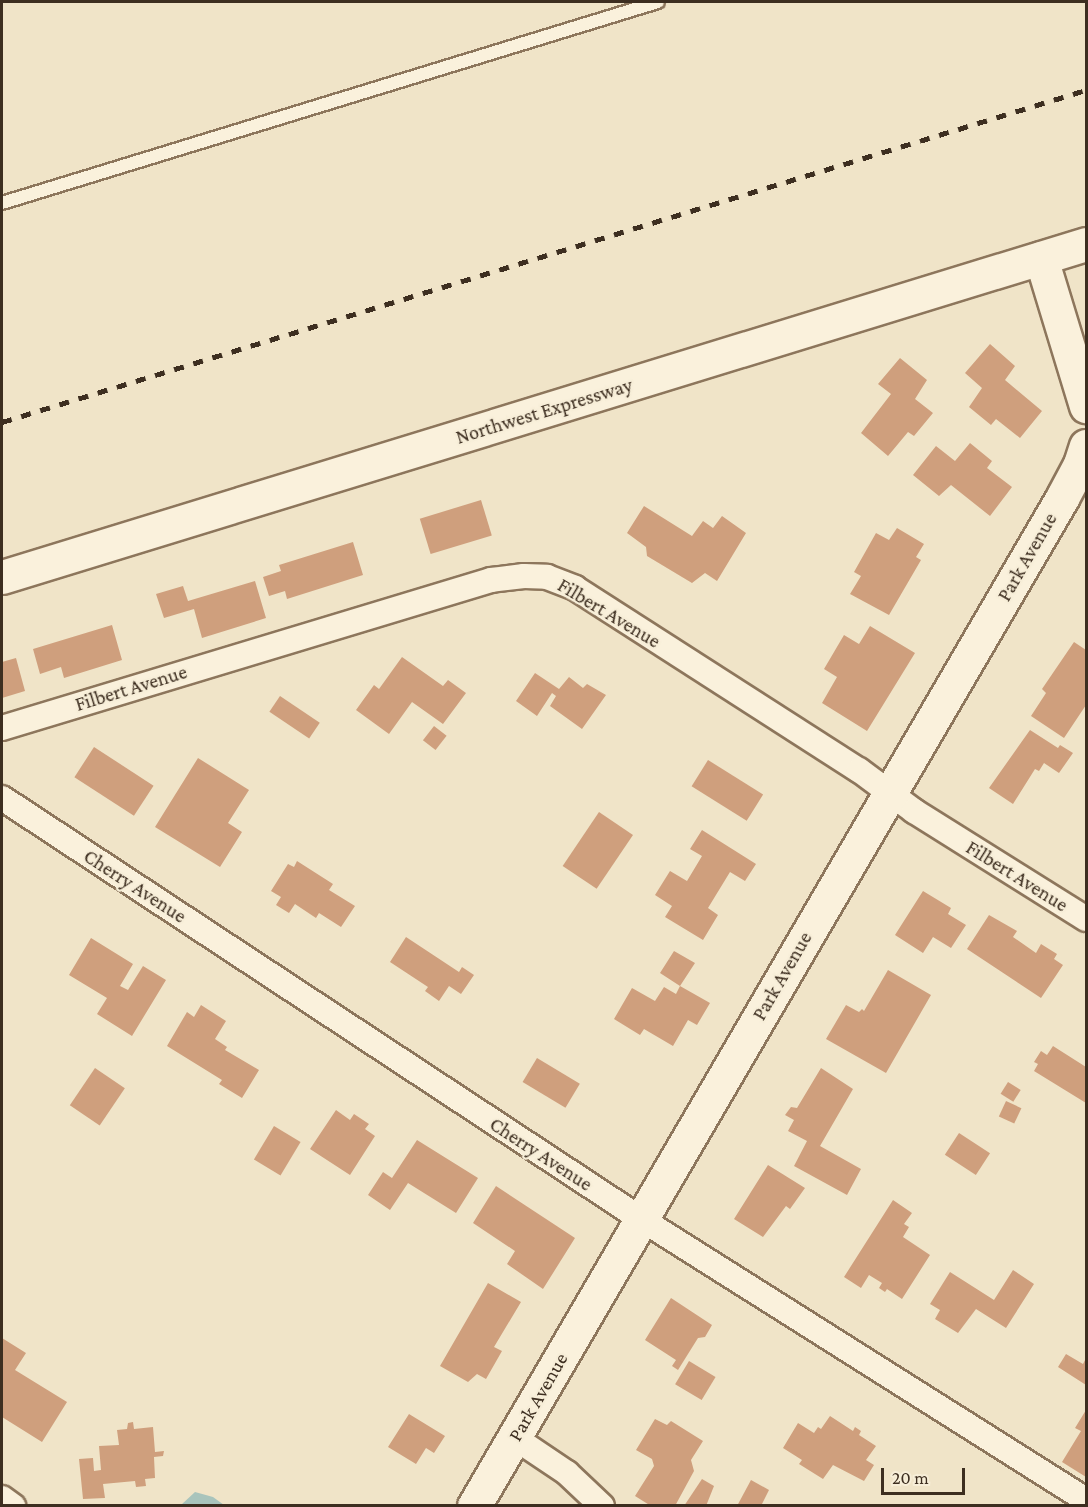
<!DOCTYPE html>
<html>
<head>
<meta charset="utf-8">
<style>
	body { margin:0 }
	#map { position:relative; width:1088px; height:1507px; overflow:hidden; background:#f0e4c8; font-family:"Crimson Pro",serif }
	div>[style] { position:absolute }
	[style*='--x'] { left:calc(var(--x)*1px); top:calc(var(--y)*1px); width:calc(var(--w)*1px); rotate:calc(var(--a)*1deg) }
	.water>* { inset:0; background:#a9c4bc }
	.building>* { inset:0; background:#cf9f7d; transform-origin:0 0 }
	.roads { filter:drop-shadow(2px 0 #8d765c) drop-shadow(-2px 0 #8d765c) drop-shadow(0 2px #8d765c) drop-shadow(0 -2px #8d765c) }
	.lane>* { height:12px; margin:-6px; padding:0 6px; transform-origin:6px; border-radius:6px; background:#faf1dc }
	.street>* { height:24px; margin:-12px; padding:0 12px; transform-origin:12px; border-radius:12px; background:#faf1dc }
	.secondary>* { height:33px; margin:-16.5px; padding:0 16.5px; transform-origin:16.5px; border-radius:16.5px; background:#faf1dc }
	.rail>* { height:4.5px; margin-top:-2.25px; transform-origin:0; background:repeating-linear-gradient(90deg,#3d2e20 0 10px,transparent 0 20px) }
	span { translate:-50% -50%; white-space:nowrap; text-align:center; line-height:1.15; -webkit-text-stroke:4.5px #f7eed8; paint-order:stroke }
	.street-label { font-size:20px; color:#3d2e20 }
	.frame { position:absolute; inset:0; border:3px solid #3d2e20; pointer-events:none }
	.scale { position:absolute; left:881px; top:1468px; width:84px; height:27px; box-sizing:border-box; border:3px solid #3d2e20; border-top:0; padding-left:8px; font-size:18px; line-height:21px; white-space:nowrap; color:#3d2e20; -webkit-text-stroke:4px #f7eed8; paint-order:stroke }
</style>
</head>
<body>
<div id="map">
	<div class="water">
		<div style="clip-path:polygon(195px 1492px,213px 1497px,224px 1505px,181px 1505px)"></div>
	</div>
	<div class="building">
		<div style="clip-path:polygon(990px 344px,1015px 366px,1005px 380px,1042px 411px,1020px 438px,996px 419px,991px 425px,969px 407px,982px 388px,965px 373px)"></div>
		<div style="clip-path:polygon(900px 358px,927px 380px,915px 399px,933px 413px,914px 436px,908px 432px,888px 456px,861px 433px,891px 394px,878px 384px)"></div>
		<div style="clip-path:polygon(970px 443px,992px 461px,987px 468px,1012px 487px,990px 516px,951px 485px,939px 496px,913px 475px,936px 446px,955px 461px)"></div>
		<div style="left:481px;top:500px;width:37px;height:64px;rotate:73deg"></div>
		<div style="clip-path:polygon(644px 506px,692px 536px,703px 521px,713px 528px,722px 516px,746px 533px,717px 581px,705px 573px,692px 583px,647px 556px,646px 547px,627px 533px)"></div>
		<div style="clip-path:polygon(897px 528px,924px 544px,916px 557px,921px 560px,889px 615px,850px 594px,861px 576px,854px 572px,876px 533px,889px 540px)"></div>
		<div style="clip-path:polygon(353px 542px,363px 575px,287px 599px,285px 591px,269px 596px,263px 577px,281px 571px,279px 565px)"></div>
		<div style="clip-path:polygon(255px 581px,266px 618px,202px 638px,194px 609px,164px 618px,156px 594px,183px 586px,188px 601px)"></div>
		<div style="clip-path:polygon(112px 625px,122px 660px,64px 678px,61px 667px,40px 674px,33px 649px)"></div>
		<div style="clip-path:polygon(870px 626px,915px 653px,867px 731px,822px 703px,837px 677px,824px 669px,844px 635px,859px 644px)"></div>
		<div style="clip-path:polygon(1074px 642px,1086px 650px,1086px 705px,1064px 738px,1031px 716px,1046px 693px,1042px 689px)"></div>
		<div style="clip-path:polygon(402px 657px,443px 686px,448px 680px,466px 693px,443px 724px,412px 702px,389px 734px,356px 710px,374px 685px,379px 689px)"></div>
		<div style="clip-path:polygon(16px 658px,25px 691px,2px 698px,2px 662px)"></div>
		<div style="clip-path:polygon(535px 673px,559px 689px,569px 677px,583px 688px,587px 684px,606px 695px,582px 729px,550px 706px,556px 696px,552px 693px,537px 716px,516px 701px)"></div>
		<div style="left:280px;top:696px;width:48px;height:19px;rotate:34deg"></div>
		<div style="left:434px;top:726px;width:16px;height:18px;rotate:38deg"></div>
		<div style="clip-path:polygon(1030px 730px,1058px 748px,1060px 745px,1073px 753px,1059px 773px,1044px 763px,1039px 771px,1035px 769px,1013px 804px,989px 788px)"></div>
		<div style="left:94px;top:747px;width:71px;height:36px;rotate:33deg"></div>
		<div style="clip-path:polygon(198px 758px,249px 790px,228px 823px,242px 832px,220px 867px,155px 827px)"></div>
		<div style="left:708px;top:760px;width:65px;height:31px;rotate:32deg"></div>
		<div style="left:599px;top:812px;width:41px;height:65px;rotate:34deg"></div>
		<div style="clip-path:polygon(702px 830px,756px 864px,745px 881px,730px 872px,708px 908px,718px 915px,703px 940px,665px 917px,672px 906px,655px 895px,670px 871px,687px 881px,702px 856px,690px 849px)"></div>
		<div style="clip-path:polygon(297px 861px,333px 884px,329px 890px,355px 906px,341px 927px,319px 913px,316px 918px,295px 904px,289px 913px,276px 905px,281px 897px,271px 891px,288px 864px,294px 867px)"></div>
		<div style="clip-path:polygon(923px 891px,951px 908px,948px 914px,966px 925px,951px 948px,933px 937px,923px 953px,895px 935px)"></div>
		<div style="clip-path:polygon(989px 915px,1017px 931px,1013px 937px,1036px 953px,1041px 944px,1057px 954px,1054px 959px,1063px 965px,1041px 998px,967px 949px)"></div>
		<div style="clip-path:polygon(406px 937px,459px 972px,462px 967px,474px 975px,461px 994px,449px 986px,439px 1001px,425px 991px,428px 987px,390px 962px)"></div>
		<div style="clip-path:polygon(91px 938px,133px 964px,120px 986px,128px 990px,143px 966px,166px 980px,132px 1036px,97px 1014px,107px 998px,69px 975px)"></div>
		<div style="clip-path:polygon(674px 951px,695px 963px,680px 986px,710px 1003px,697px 1025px,688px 1020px,673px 1046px,644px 1029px,640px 1035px,614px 1019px,632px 988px,655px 1001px,664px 987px,676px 994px,680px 986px,660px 973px)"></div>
		<div style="clip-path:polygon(888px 970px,931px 995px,886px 1073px,826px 1039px,846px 1005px,859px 1012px,862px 1009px,864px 1011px)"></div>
		<div style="clip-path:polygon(201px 1005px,226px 1021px,215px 1039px,227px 1047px,225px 1050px,259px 1070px,242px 1098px,219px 1084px,222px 1080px,167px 1046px,187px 1012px,194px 1017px)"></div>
		<div style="clip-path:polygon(1053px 1046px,1086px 1067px,1086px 1103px,1034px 1071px,1038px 1064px,1034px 1062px,1041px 1051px,1047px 1055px)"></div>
		<div style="left:537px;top:1058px;width:50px;height:28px;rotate:31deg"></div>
		<div style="left:95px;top:1068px;width:36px;height:45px;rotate:34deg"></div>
		<div style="clip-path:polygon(821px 1068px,853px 1089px,820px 1146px,861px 1169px,847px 1195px,794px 1166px,807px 1141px,788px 1131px,794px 1120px,785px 1115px,791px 1107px,797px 1108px)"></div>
		<div style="left:1008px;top:1082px;width:15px;height:14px;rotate:32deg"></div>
		<div style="left:1006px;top:1101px;width:17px;height:17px;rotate:25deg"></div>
		<div style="clip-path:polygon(336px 1110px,350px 1120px,354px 1114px,369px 1124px,365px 1129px,375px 1136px,350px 1175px,310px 1149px)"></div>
		<div style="left:274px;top:1126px;width:31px;height:39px;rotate:31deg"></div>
		<div style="left:959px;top:1133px;width:37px;height:26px;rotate:33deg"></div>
		<div style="clip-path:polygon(417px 1140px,478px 1178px,456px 1213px,408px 1183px,390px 1210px,368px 1195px,383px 1172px,392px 1178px)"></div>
		<div style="clip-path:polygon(768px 1165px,805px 1188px,790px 1209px,786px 1206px,763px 1237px,734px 1219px)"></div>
		<div style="clip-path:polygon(496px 1186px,575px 1238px,543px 1289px,507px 1264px,515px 1251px,473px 1223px)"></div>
		<div style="clip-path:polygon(893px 1200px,912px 1213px,904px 1224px,909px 1227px,903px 1237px,930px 1255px,902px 1299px,887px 1289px,885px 1292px,879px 1288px,882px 1283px,869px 1275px,861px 1288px,844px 1277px)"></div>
		<div style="clip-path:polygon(1013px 1270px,1034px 1284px,1006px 1328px,976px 1309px,958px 1333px,935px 1319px,940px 1310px,930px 1304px,950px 1272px,994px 1300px)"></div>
		<div style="clip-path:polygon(488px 1283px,521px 1302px,494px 1347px,502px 1351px,486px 1379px,477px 1374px,468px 1382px,440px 1366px)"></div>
		<div style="clip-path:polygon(671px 1298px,712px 1325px,705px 1337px,698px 1338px,678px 1370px,672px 1366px,676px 1360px,645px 1340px)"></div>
		<div style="clip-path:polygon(2px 1338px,26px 1353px,15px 1370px,67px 1402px,42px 1442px,2px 1417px)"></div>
		<div style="clip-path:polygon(1066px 1354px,1083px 1364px,1086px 1358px,1086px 1385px,1058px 1367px)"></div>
		<div style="left:689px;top:1361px;width:31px;height:27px;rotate:31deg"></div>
		<div style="clip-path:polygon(1086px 1410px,1086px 1477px,1062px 1462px,1081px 1431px,1075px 1428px)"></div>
		<div style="clip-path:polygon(409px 1414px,445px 1436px,434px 1453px,426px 1448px,416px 1464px,388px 1447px)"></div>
		<div style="clip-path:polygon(830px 1416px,853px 1431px,855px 1427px,861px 1431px,859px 1435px,876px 1446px,866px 1460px,874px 1465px,864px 1481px,833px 1465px,823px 1479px,799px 1464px,802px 1460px,783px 1448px,798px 1423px,814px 1433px,818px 1427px,821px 1429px)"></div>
		<div style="clip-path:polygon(655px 1419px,667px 1425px,671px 1421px,703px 1441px,691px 1460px,694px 1471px,675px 1506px,651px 1506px,635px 1496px,654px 1466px,652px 1459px,636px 1450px)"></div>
		<div style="clip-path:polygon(133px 1422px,134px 1429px,153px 1427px,155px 1452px,164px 1451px,163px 1456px,154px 1457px,155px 1478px,145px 1479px,146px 1486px,136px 1487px,135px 1481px,103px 1484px,105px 1498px,83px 1499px,79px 1459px,93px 1458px,94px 1471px,101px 1470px,99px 1446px,119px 1445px,117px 1430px,127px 1429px,128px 1423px)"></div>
		<div style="clip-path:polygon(702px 1479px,714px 1486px,706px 1506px,684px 1506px)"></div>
		<div style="clip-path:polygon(751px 1480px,769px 1490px,761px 1506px,737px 1506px)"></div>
	</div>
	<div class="roads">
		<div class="lane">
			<div style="--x:2;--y:203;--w:686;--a:-17.04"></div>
		</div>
		<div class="street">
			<div style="--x:2;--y:728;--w:511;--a:-16.84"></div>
			<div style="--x:491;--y:580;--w:33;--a:-7"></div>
			<div style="--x:524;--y:576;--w:23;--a:2"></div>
			<div style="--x:547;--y:577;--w:30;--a:21"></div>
			<div style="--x:575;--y:588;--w:337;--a:32.7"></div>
			<div style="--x:859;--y:770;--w:69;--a:36.7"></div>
			<div style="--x:914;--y:811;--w:203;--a:32.1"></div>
			<div style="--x:2;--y:798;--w:765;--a:33.38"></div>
			<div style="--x:641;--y:1219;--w:526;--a:32.27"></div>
			<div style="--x:515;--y:1438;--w:63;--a:33.9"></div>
			<div style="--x:567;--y:1473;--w:48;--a:43.3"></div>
			<div style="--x:2;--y:1498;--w:14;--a:36"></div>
		</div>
		<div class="secondary">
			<div style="--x:1041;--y:258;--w:155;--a:73.1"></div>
			<div style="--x:2;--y:577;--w:1134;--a:-17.08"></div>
			<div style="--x:474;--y:1506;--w:1167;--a:-59.74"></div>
			<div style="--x:1062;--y:498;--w:38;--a:-62"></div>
			<div style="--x:1080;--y:464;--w:19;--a:-72"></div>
		</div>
	</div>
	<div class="rail">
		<div style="--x:2;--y:422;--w:1134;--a:-17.03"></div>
	</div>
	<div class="street-label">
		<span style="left:544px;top:411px;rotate:-17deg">Northwest Expressway</span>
		<span style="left:1027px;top:557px;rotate:-60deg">Park Avenue</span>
		<span style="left:609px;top:613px;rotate:31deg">Filbert Avenue</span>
		<span style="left:131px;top:688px;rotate:-17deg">Filbert Avenue</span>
		<span style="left:1017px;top:876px;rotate:32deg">Filbert Avenue</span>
		<span style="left:135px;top:886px;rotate:33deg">Cherry Avenue</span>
		<span style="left:782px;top:976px;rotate:-60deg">Park Avenue</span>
		<span style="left:541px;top:1154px;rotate:33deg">Cherry Avenue</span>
		<span style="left:538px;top:1397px;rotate:-60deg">Park Avenue</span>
	</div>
	<div class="frame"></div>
	<div class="scale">20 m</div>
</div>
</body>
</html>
